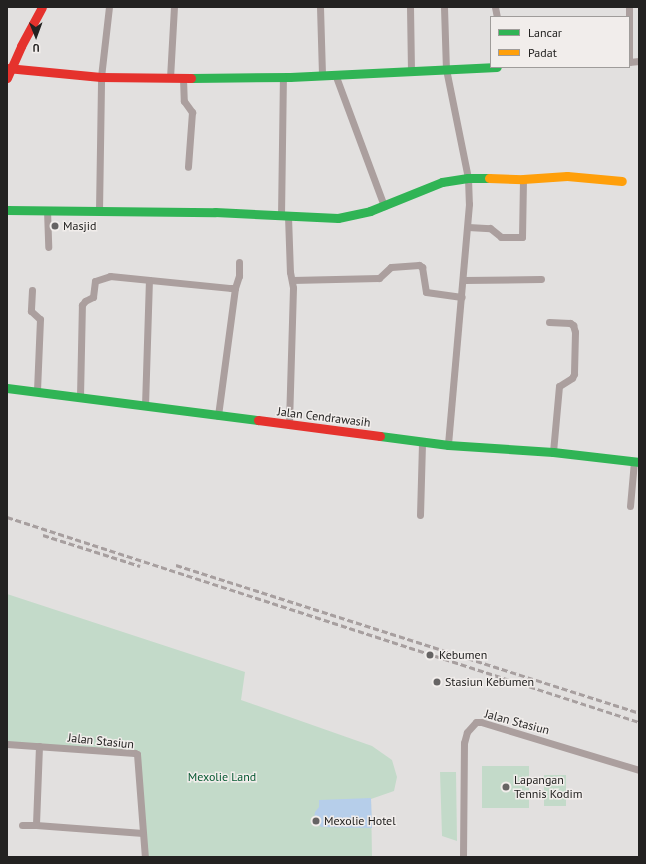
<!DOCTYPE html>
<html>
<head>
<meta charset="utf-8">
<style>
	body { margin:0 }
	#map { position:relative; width:646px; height:864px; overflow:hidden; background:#e2e0df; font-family:"PT Sans",sans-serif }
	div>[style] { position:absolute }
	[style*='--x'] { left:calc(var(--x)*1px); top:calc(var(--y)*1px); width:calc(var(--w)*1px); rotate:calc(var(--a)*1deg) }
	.green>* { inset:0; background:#c3dac9; transform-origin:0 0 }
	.water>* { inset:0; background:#b6ceea }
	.street>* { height:7px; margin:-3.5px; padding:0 3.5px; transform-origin:3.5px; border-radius:3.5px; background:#ab9f9e }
	.fast>* { height:9px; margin:-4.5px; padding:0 4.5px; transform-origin:4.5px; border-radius:4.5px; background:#30b455 }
	.slow>* { height:9px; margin:-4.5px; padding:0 4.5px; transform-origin:4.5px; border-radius:4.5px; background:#ff9f0a }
	.jam>* { height:9px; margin:-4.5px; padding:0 4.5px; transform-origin:4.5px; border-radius:4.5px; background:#e5322d }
	.rail>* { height:2.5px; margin-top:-1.25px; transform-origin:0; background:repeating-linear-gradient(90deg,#a79f9f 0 6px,transparent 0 9px) }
	.dots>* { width:11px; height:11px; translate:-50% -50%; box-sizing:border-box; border:2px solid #f1edeb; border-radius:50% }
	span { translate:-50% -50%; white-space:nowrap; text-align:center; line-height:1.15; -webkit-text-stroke:3px #f1edeb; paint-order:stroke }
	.poi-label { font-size:12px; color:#232221 }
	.left { translate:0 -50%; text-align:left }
	.street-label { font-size:12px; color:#232221 }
	.park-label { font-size:12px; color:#055931 }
	.frame { position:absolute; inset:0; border:8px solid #232221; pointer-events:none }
	.legend { position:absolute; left:490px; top:16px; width:140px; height:52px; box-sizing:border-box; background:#f1edeb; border:1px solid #9f9c9a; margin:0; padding:5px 7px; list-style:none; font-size:12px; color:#232221 }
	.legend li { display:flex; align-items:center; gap:8px; height:20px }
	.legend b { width:20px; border:1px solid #9f9c9a }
	.north { position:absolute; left:16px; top:16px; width:40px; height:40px; -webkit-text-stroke:3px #f1edeb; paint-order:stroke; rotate:179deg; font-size:11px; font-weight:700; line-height:16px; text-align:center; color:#232221 }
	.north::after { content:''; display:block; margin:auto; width:14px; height:18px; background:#232221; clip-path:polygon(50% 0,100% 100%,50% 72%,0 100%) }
</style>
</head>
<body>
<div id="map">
	<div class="green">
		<div style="clip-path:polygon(7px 594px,245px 672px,241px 700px,372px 746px,392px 760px,397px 777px,394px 791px,371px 799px,372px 857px,146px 857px,140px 751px,7px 743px)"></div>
		<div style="left:482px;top:766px;width:47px;height:42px"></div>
		<div style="clip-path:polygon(440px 772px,456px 772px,457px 841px,442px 836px)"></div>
		<div style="left:544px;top:775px;width:22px;height:31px"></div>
	</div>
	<div class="water">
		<div style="clip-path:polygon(371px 798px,372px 828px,321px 827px,314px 819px,315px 812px,319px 807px,319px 800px)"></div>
	</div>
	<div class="street">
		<div style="--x:320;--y:7;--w:68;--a:88.3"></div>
		<div style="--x:410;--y:7;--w:63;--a:89.1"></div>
		<div style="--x:444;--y:7;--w:62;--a:88.2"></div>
		<div style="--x:446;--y:69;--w:111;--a:78.6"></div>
		<div style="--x:468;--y:178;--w:26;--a:88"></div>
		<div style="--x:469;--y:204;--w:242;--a:95"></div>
		<div style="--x:495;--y:7;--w:10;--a:79"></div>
		<div style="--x:629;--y:7;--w:55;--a:90"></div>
		<div style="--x:629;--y:62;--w:10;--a:-6"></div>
		<div style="--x:335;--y:74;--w:141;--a:69.6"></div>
		<div style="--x:170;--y:78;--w:71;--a:-86.8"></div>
		<div style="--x:183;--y:78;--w:23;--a:88"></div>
		<div style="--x:184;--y:101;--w:14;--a:54"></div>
		<div style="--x:192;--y:112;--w:55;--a:94.2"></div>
		<div style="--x:47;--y:210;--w:37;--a:88"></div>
		<div style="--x:99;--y:211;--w:134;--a:-89.1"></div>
		<div style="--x:101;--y:77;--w:70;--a:-83.5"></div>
		<div style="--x:281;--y:216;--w:139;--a:-89.2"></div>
		<div style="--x:288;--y:216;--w:56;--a:88"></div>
		<div style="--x:290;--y:272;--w:16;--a:79"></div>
		<div style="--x:293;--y:288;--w:137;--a:91.7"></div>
		<div style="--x:468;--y:227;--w:22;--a:3"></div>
		<div style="--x:490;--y:228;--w:14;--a:39"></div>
		<div style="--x:501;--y:237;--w:21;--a:0"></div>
		<div style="--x:522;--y:237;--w:58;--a:-89"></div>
		<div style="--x:292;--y:280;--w:87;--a:-1.3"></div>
		<div style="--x:379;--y:278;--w:16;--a:-43"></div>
		<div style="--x:391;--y:267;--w:28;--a:-4"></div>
		<div style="--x:419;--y:265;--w:4;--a:34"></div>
		<div style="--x:422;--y:267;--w:25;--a:81"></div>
		<div style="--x:426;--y:292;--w:36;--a:8"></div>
		<div style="--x:464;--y:280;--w:77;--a:-0.7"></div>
		<div style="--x:235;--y:288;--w:13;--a:-72"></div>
		<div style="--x:239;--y:276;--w:14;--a:-90"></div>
		<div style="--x:32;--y:290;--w:21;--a:93"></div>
		<div style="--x:31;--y:311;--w:12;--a:42"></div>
		<div style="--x:40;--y:319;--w:73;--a:92.4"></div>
		<div style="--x:549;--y:322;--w:21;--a:3"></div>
		<div style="--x:570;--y:323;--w:4;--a:34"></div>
		<div style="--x:573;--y:325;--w:7;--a:74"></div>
		<div style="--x:575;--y:332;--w:42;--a:91.4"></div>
		<div style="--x:574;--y:374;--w:4;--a:117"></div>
		<div style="--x:572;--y:378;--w:15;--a:148"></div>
		<div style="--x:559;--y:386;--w:66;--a:95.2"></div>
		<div style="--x:80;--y:397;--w:92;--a:-88.8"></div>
		<div style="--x:82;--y:305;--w:5;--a:-53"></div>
		<div style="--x:85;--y:301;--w:9;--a:-27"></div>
		<div style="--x:93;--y:297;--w:16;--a:-83"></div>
		<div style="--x:95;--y:281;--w:16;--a:-18"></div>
		<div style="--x:110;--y:276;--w:122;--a:5.7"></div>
		<div style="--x:231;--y:288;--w:4;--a:0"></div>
		<div style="--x:235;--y:288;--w:129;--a:97.6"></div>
		<div style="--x:145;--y:406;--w:126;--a:-88.2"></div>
		<div style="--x:630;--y:506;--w:45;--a:-84.9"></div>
		<div style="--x:420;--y:515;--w:73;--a:-88.4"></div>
		<div style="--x:7;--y:744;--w:128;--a:4"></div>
		<div style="--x:135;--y:753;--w:2;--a:27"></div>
		<div style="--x:137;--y:754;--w:103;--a:85.6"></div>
		<div style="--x:39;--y:746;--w:79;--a:92.2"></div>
		<div style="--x:36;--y:825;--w:107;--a:4.3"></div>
		<div style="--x:22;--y:825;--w:14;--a:0"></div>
		<div style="--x:463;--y:857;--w:114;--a:-89.5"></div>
		<div style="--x:464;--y:743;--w:11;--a:-75"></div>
		<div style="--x:467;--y:732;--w:13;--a:-48"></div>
		<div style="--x:476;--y:722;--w:5;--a:0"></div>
		<div style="--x:481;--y:722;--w:165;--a:16.9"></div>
	</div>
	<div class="fast">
		<div style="--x:191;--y:78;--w:99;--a:-0.6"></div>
		<div style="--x:290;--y:77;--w:207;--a:-2.8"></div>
		<div style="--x:7;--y:210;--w:208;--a:0.6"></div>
		<div style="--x:215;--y:212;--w:123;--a:2.8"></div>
		<div style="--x:338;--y:218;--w:33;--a:-12"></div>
		<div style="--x:370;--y:211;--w:78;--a:-21.9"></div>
		<div style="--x:442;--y:182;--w:26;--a:-9"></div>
		<div style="--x:468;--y:178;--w:21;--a:0"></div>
		<div style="--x:7;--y:388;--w:253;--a:7.3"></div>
		<div style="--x:380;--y:436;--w:69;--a:7.5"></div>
		<div style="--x:448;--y:445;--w:105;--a:3.8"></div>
		<div style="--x:553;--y:452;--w:87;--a:6.6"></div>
	</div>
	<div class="slow">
		<div style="--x:489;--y:178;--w:34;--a:2"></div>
		<div style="--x:523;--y:179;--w:44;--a:-3.9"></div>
		<div style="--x:567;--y:176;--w:55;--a:5.2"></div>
	</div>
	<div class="jam">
		<div style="--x:7;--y:68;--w:94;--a:5.5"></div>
		<div style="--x:101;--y:77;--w:90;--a:0.6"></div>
		<div style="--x:7;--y:78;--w:35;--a:-66"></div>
		<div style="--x:21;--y:46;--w:44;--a:-61.7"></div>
		<div style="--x:258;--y:420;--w:123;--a:7.5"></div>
	</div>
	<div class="rail">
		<div style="--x:7;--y:517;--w:664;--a:17.97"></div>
		<div style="--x:43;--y:535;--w:102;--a:17.7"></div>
		<div style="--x:176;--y:565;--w:486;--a:17.7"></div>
	</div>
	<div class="dots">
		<div style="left:55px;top:226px;background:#666464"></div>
		<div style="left:430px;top:655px;background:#666464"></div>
		<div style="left:437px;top:682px;background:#666464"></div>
		<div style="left:506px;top:787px;background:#666464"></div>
		<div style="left:316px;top:821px;background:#666464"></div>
	</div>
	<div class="poi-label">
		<span class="left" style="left:63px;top:226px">Masjid</span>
		<span class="left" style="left:439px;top:655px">Kebumen</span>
		<span class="left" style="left:445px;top:682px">Stasiun Kebumen</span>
		<span class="left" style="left:514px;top:787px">Lapangan<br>Tennis Kodim</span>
		<span class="left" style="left:324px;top:821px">Mexolie Hotel</span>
	</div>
	<div class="street-label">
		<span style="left:324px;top:417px;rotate:7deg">Jalan Cendrawasih</span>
		<span style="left:517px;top:722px;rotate:15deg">Jalan Stasiun</span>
		<span style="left:101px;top:741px;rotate:6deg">Jalan Stasiun</span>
	</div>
	<div class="park-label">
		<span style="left:222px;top:777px">Mexolie Land</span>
	</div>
	<div class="frame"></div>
	<ul class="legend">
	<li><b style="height:5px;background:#30b455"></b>Lancar</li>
	<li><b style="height:5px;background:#ff9f0a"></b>Padat</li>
	</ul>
	<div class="north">U</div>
</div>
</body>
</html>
